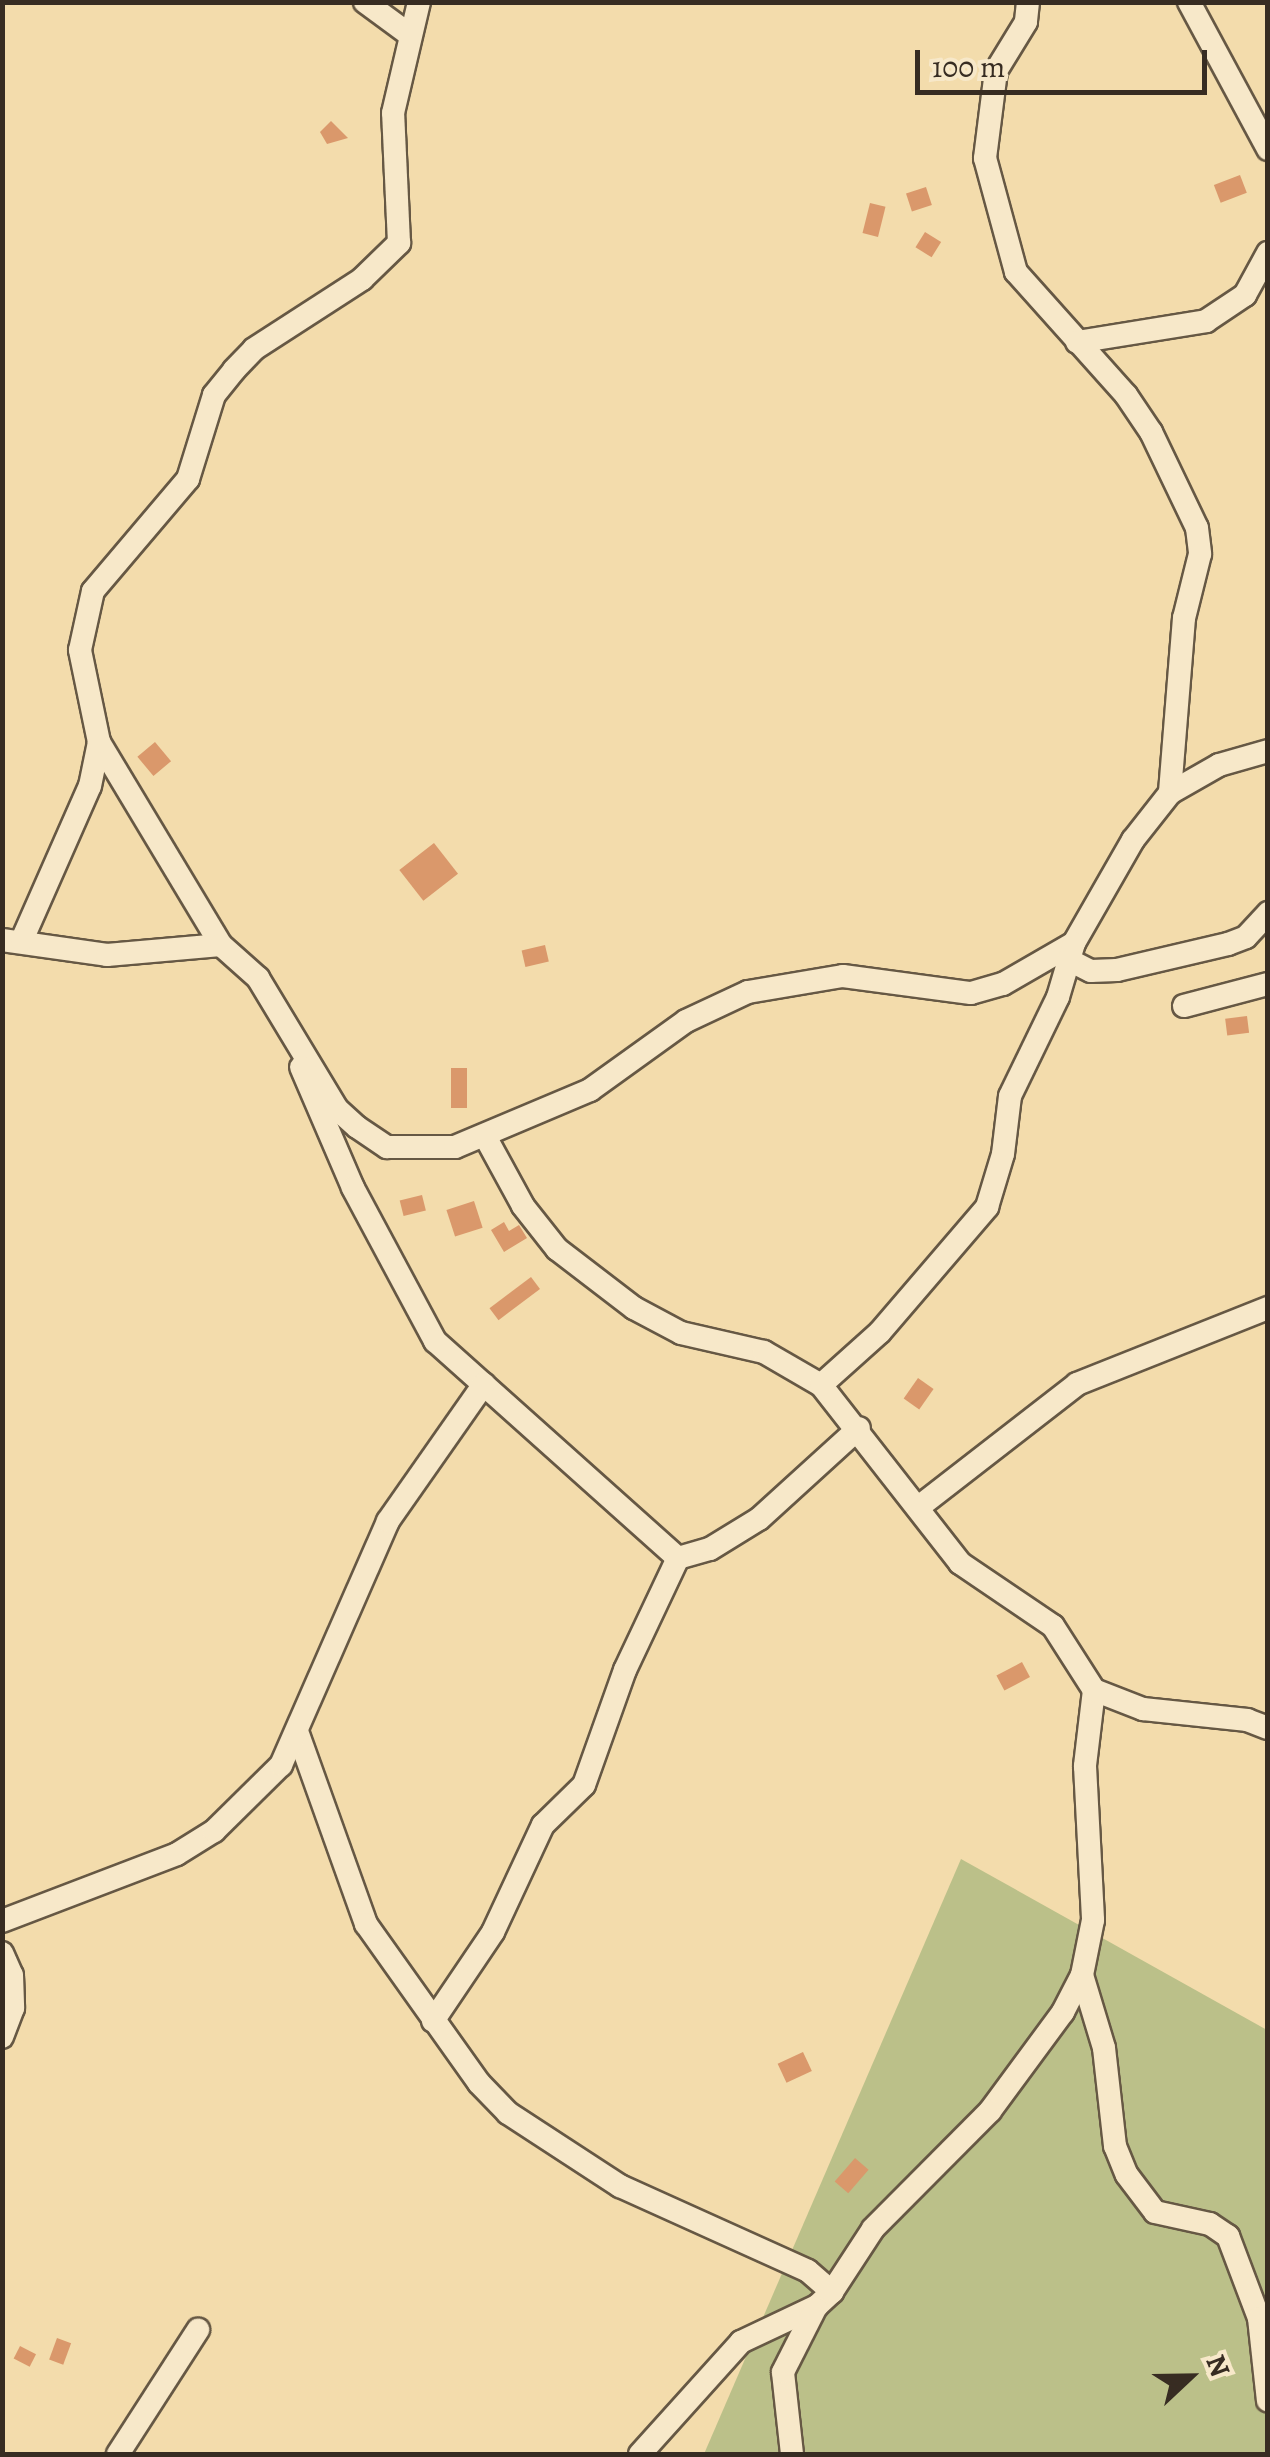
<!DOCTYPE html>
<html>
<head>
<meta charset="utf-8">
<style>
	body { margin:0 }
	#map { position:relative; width:1270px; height:2457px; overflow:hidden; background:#f3dcac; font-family:Alegreya,serif }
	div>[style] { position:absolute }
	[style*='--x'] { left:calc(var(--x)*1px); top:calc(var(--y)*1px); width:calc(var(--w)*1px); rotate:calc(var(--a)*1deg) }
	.green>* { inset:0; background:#bbc089 }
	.building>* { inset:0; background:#da986b; transform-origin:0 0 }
	.roads { filter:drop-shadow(2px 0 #665844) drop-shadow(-2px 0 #665844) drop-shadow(0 2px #665844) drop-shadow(0 -2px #665844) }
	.minor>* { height:22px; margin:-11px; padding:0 11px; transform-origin:11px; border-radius:11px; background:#f7e8c9 }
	span { translate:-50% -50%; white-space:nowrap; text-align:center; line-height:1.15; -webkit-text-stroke:8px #f7e8c9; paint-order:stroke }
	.frame { position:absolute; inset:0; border:5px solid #372c22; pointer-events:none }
	.north { position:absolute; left:1140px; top:2327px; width:100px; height:100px; -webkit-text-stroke:8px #f7e8c9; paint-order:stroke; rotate:68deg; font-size:28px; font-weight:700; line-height:40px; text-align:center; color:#372c22 }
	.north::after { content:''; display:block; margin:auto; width:35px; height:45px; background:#372c22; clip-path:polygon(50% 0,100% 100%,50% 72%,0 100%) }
	.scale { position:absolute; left:915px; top:50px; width:292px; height:45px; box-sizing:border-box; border:5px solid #372c22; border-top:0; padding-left:12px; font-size:30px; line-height:35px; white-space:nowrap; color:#372c22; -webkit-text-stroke:8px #f7e8c9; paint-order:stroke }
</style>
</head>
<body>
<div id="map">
	<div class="green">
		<div style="clip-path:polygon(961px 1859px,1267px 2030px,1267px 2454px,704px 2454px)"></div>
	</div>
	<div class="building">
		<div style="clip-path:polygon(331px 121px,348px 138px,327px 144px,320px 132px)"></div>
		<div style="left:1240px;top:175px;width:19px;height:28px;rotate:69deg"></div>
		<div style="left:926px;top:187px;width:19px;height:21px;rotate:72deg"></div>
		<div style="left:870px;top:203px;width:16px;height:31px;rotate:14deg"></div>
		<div style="left:925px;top:232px;width:19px;height:18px;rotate:32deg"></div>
		<div style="left:155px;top:742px;width:25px;height:23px;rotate:50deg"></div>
		<div style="left:434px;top:843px;width:39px;height:44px;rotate:52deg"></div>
		<div style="left:545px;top:945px;width:17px;height:24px;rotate:77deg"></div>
		<div style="left:1247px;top:1016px;width:17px;height:22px;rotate:83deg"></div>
		<div style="left:451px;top:1068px;width:16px;height:40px"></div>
		<div style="left:422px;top:1195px;width:16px;height:23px;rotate:76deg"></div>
		<div style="left:474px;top:1201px;width:28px;height:29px;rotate:72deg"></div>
		<div style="clip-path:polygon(504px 1222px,509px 1231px,519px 1225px,527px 1238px,504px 1252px,491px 1230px)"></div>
		<div style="left:531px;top:1277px;width:15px;height:52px;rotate:53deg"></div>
		<div style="left:918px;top:1378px;width:19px;height:25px;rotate:35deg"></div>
		<div style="left:1022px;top:1662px;width:17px;height:29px;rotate:62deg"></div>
		<div style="left:803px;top:2052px;width:21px;height:28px;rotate:65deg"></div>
		<div style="left:855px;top:2158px;width:18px;height:31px;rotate:41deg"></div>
		<div style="left:57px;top:2338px;width:15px;height:23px;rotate:20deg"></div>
		<div style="left:20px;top:2346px;width:18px;height:14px;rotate:27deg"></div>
	</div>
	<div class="roads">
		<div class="minor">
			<div style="--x:365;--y:2;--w:56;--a:36.3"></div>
			<div style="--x:1028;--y:2;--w:20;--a:96"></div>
			<div style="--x:1026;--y:22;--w:57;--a:121.5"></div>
			<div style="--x:996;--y:71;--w:88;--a:97.2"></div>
			<div style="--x:985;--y:158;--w:118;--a:74.8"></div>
			<div style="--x:1016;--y:272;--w:165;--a:48.2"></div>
			<div style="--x:1126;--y:395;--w:45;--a:56"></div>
			<div style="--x:1151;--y:432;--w:106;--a:64.4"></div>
			<div style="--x:1197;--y:528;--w:26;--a:83"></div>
			<div style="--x:1200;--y:554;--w:66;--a:104"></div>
			<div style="--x:1184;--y:618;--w:176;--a:94.6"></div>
			<div style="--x:1189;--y:2;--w:167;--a:61.7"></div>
			<div style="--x:1077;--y:342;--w:131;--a:-9.2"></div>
			<div style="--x:1206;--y:321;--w:47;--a:-33.7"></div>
			<div style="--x:1245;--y:295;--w:48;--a:-61.3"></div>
			<div style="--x:99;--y:742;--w:237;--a:59"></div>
			<div style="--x:2;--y:940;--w:106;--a:8.1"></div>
			<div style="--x:107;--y:955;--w:114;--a:-5"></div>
			<div style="--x:221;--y:945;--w:50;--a:41.7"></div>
			<div style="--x:258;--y:978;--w:153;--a:58.9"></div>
			<div style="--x:337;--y:1109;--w:27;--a:42"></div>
			<div style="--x:357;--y:1127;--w:36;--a:34"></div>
			<div style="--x:387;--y:1147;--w:68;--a:0"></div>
			<div style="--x:455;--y:1147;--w:147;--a:-22.9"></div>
			<div style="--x:590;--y:1090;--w:118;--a:-35.7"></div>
			<div style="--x:686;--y:1021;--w:68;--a:-25.1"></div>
			<div style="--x:748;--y:992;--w:96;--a:-9.6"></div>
			<div style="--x:843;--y:976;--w:129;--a:7.6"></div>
			<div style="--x:971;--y:993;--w:33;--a:-16"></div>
			<div style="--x:1003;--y:984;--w:82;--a:-30"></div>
			<div style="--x:1074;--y:943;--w:119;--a:-60.2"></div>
			<div style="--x:1133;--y:840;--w:60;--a:-51.8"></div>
			<div style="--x:1170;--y:793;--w:56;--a:-29.7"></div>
			<div style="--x:1219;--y:765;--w:51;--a:-15.9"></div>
			<div style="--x:22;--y:940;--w:168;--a:-66.2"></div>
			<div style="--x:90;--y:786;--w:45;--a:-78.4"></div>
			<div style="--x:99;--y:742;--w:94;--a:-101.7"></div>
			<div style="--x:80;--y:650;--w:60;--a:-77.6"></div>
			<div style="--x:93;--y:591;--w:147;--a:-49.7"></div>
			<div style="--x:188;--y:479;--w:88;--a:-72.8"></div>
			<div style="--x:214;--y:395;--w:32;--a:-51"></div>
			<div style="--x:234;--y:370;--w:29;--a:-46"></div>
			<div style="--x:254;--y:349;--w:129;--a:-32.9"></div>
			<div style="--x:362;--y:279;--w:52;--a:-44.2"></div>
			<div style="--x:399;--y:243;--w:130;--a:-92.6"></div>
			<div style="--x:393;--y:113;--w:114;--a:-76.8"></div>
			<div style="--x:1071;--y:961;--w:22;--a:27"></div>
			<div style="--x:1091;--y:971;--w:26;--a:-2"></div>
			<div style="--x:1117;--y:970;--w:114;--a:-13.2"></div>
			<div style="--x:1228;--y:944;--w:19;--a:-21"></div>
			<div style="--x:1246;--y:937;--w:33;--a:-47"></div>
			<div style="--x:1184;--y:1006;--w:87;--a:-14.7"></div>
			<div style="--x:301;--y:1067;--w:132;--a:66.7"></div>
			<div style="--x:353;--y:1188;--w:174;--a:61.8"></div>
			<div style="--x:435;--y:1341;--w:326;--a:41.8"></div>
			<div style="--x:678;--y:1558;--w:33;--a:-16"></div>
			<div style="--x:710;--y:1549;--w:57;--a:-31.5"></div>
			<div style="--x:759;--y:1519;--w:135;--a:-42.3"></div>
			<div style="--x:486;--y:1138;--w:77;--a:61.4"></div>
			<div style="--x:523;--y:1206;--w:55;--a:51.7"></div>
			<div style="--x:557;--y:1249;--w:97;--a:37.5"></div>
			<div style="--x:634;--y:1308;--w:53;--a:28"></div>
			<div style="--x:681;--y:1333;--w:85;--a:12.9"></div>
			<div style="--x:764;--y:1352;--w:66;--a:30.1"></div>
			<div style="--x:821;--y:1385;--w:226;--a:52"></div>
			<div style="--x:960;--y:1563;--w:112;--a:34.1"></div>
			<div style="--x:1053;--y:1626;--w:76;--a:57.4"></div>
			<div style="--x:1094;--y:1690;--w:77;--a:96.8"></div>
			<div style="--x:1085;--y:1766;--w:154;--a:87"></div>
			<div style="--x:1093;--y:1920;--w:56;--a:101.3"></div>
			<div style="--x:1082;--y:1975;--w:42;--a:117.2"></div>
			<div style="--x:1063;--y:2012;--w:123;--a:126.4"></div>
			<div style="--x:990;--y:2111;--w:166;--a:134.8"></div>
			<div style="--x:873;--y:2229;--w:75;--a:123.1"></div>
			<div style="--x:832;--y:2292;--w:21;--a:137"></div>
			<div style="--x:817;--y:2306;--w:84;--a:154.7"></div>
			<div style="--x:741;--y:2342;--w:151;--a:132"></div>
			<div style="--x:821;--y:1385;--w:79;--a:-41.9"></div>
			<div style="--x:880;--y:1332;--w:165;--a:-49.4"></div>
			<div style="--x:987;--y:1207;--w:55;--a:-73.2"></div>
			<div style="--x:1003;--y:1154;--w:58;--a:-83.1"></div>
			<div style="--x:1010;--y:1096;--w:110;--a:-64.1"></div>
			<div style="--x:1058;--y:997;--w:56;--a:-73.5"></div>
			<div style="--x:920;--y:1506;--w:199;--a:-37.8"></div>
			<div style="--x:1077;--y:1384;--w:206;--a:-21.7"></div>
			<div style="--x:1094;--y:1690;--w:53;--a:21.2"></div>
			<div style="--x:1143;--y:1709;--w:105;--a:6"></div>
			<div style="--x:1247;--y:1720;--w:22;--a:21"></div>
			<div style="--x:298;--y:1734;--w:202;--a:70.3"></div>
			<div style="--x:366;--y:1924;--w:195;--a:54.6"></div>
			<div style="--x:479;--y:2083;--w:42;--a:46"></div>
			<div style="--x:508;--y:2113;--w:134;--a:33.1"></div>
			<div style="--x:620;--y:2186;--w:206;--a:24.3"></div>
			<div style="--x:808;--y:2271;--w:32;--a:41"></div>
			<div style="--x:2;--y:1921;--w:187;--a:-20.9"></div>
			<div style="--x:177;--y:1854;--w:44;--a:-31.9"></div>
			<div style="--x:214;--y:1831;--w:94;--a:-44.6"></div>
			<div style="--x:281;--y:1765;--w:266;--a:-66.3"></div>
			<div style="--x:388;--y:1521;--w:167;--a:-55"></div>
			<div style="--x:2;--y:1953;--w:24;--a:66"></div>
			<div style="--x:12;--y:1975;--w:33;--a:88"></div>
			<div style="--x:13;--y:2008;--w:31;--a:111"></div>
			<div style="--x:1082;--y:1975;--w:76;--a:73.2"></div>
			<div style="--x:1104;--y:2048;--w:99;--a:83.6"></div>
			<div style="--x:1115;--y:2146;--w:31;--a:68"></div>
			<div style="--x:1127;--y:2175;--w:46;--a:52.9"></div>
			<div style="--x:1155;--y:2212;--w:56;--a:12.3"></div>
			<div style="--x:1210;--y:2224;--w:22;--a:34"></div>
			<div style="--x:1228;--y:2236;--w:88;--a:69.3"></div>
			<div style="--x:1259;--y:2318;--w:83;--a:83.8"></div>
			<div style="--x:433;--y:2021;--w:107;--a:-56"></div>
			<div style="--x:493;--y:1932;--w:118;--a:-65"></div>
			<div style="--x:543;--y:1825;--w:57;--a:-44.3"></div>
			<div style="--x:584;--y:1785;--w:122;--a:-70.4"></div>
			<div style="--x:625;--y:1670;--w:124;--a:-64.7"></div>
			<div style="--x:118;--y:2454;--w:148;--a:-57.2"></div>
			<div style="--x:792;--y:2454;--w:82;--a:-96.3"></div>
			<div style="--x:783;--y:2372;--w:71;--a:-63.1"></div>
		</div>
	</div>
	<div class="frame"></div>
	<div class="north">N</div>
	<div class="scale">100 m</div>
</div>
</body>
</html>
